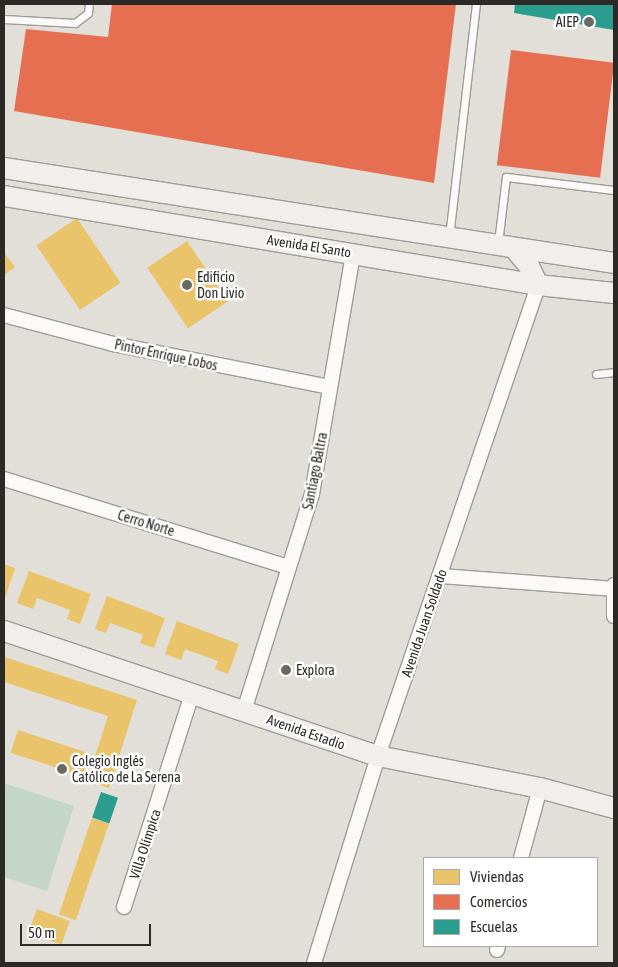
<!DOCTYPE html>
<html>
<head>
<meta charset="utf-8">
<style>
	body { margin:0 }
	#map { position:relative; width:618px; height:967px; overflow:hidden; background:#e2dfd8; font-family:"Asap Condensed",sans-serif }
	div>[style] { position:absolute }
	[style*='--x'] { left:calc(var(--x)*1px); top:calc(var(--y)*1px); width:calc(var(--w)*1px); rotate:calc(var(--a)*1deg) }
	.green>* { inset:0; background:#c4d6c9 }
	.homes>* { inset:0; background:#e9c46a; transform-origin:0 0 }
	.shops>* { inset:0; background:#e76f51; transform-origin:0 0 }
	.schools>* { inset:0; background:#2a9d8f; transform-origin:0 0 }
	.roads { filter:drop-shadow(1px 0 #9e9c98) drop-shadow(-1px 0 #9e9c98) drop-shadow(0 1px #9e9c98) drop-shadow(0 -1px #9e9c98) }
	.lane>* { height:7px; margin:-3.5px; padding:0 3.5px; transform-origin:3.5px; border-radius:3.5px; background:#fbfaf9 }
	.street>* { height:14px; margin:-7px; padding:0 7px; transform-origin:7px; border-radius:7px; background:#fbfaf9 }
	.secondary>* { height:20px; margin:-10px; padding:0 10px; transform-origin:10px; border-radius:10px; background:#f2eeec }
	.dots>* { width:14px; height:14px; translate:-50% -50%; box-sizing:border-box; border:2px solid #fff; border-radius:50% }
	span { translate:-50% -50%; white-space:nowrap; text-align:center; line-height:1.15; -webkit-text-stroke:5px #fff; paint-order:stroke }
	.poi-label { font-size:14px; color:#2c2a26 }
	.right { translate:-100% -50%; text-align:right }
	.left { translate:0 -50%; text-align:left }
	.street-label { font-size:14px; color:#2c2a26 }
	.frame { position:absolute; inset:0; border:5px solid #2c2a26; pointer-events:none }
	.legend { position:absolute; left:423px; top:857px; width:175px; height:90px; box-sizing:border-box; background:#fff; border:1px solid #abaaa8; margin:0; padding:6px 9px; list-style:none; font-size:15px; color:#2c2a26 }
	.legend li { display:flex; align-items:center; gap:10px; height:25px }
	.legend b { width:25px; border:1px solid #abaaa8 }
	.scale { position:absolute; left:20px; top:924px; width:131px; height:22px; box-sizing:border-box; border:2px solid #2c2a26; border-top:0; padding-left:6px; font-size:15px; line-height:18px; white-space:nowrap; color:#2c2a26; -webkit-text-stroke:4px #fff; paint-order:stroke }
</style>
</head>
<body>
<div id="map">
	<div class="green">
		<div style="clip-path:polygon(4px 783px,74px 806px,47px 891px,4px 877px)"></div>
	</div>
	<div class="homes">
		<div style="left:77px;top:218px;width:78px;height:49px;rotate:56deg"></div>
		<div style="left:187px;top:241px;width:73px;height:48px;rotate:56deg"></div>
		<div style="clip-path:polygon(4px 253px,15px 267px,4px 275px)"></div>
		<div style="clip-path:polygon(4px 564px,15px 568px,4px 601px)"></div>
		<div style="clip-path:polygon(29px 571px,91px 594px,80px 624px,67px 619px,70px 610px,37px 598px,33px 609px,17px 603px)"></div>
		<div style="clip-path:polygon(107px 596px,165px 618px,154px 648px,140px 643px,143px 635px,110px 623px,106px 633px,95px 629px)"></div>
		<div style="clip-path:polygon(177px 621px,239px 644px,228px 674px,215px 669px,218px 661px,185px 649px,181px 660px,165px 654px)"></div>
		<div style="clip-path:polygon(4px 657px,137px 700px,109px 788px,87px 781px,108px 716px,4px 682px)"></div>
		<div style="left:18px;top:730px;width:75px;height:24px;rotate:18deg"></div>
		<div style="left:92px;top:818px;width:18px;height:102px;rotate:19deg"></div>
		<div style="left:37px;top:909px;width:35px;height:25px;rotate:20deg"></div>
	</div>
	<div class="shops">
		<div style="clip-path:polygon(112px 4px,456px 4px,434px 183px,14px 111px,26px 29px,108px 37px)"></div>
		<div style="left:511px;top:50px;width:104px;height:116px;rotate:7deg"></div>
	</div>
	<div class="schools">
		<div style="clip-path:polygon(515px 4px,614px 4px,614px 30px,514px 13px)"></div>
		<div style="left:101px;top:792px;width:18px;height:27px;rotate:19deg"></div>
	</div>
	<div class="roads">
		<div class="lane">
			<div style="--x:4;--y:19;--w:71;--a:3.2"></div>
			<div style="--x:75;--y:23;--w:16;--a:-38"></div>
			<div style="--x:88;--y:13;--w:9;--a:-84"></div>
			<div style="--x:449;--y:237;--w:235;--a:-83.4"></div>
			<div style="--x:498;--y:243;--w:66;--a:-83.1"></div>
			<div style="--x:506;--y:177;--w:109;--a:6.9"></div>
			<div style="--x:596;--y:374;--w:18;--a:-6"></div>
		</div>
		<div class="street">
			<div style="--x:4;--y:315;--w:113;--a:14.9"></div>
			<div style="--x:113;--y:344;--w:221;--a:11.2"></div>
			<div style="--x:4;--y:479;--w:298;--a:17.2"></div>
			<div style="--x:441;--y:576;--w:171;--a:4.3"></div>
			<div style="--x:614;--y:585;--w:31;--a:90"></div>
			<div style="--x:244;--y:711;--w:227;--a:-72.6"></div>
			<div style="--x:312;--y:494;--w:244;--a:-80.3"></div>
			<div style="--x:521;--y:858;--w:73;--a:-74.8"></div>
			<div style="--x:124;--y:907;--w:224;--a:-72.3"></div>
			<div style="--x:497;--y:950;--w:4;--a:-76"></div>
			<div style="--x:314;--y:963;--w:217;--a:-72.8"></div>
			<div style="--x:378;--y:756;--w:497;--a:-71.2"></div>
		</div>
		<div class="secondary">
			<div style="--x:4;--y:168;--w:617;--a:8.85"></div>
			<div style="--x:4;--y:196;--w:541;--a:9.46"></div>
			<div style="--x:538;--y:285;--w:76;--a:6"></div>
			<div style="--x:514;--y:248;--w:23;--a:50"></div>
			<div style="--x:529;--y:266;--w:21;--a:65"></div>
			<div style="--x:4;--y:631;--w:394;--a:18.5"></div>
			<div style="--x:378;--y:756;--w:165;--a:11.2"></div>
			<div style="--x:540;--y:788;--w:77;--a:15.1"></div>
		</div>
	</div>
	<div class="dots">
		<div style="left:589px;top:22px;background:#6c6964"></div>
		<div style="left:187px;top:285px;background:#6c6964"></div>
		<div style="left:286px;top:670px;background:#6c6964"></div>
		<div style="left:62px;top:769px;background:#6c6964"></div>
	</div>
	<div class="poi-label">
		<span class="right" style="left:579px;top:22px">AIEP</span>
		<span class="left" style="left:197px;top:285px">Edificio<br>Don Livio</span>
		<span class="left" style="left:296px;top:670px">Explora</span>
		<span class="left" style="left:72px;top:769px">Colegio Inglés<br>Católico de La Serena</span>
	</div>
	<div class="street-label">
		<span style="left:309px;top:246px;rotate:9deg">Avenida El Santo</span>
		<span style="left:166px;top:355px;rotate:12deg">Pintor Enrique Lobos</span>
		<span style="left:315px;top:471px;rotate:-79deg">Santiago Baltra</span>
		<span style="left:146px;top:523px;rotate:17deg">Cerro Norte</span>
		<span style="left:424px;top:623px;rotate:-71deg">Avenida Juan Soldado</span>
		<span style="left:306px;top:732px;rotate:19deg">Avenida Estadio</span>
		<span style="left:145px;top:844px;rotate:-72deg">Villa Olímpica</span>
	</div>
	<div class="frame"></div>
	<ul class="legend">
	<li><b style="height:14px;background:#e9c46a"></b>Viviendas</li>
	<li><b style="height:14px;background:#e76f51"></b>Comercios</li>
	<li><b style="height:14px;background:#2a9d8f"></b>Escuelas</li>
	</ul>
	<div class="scale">50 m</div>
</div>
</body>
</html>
